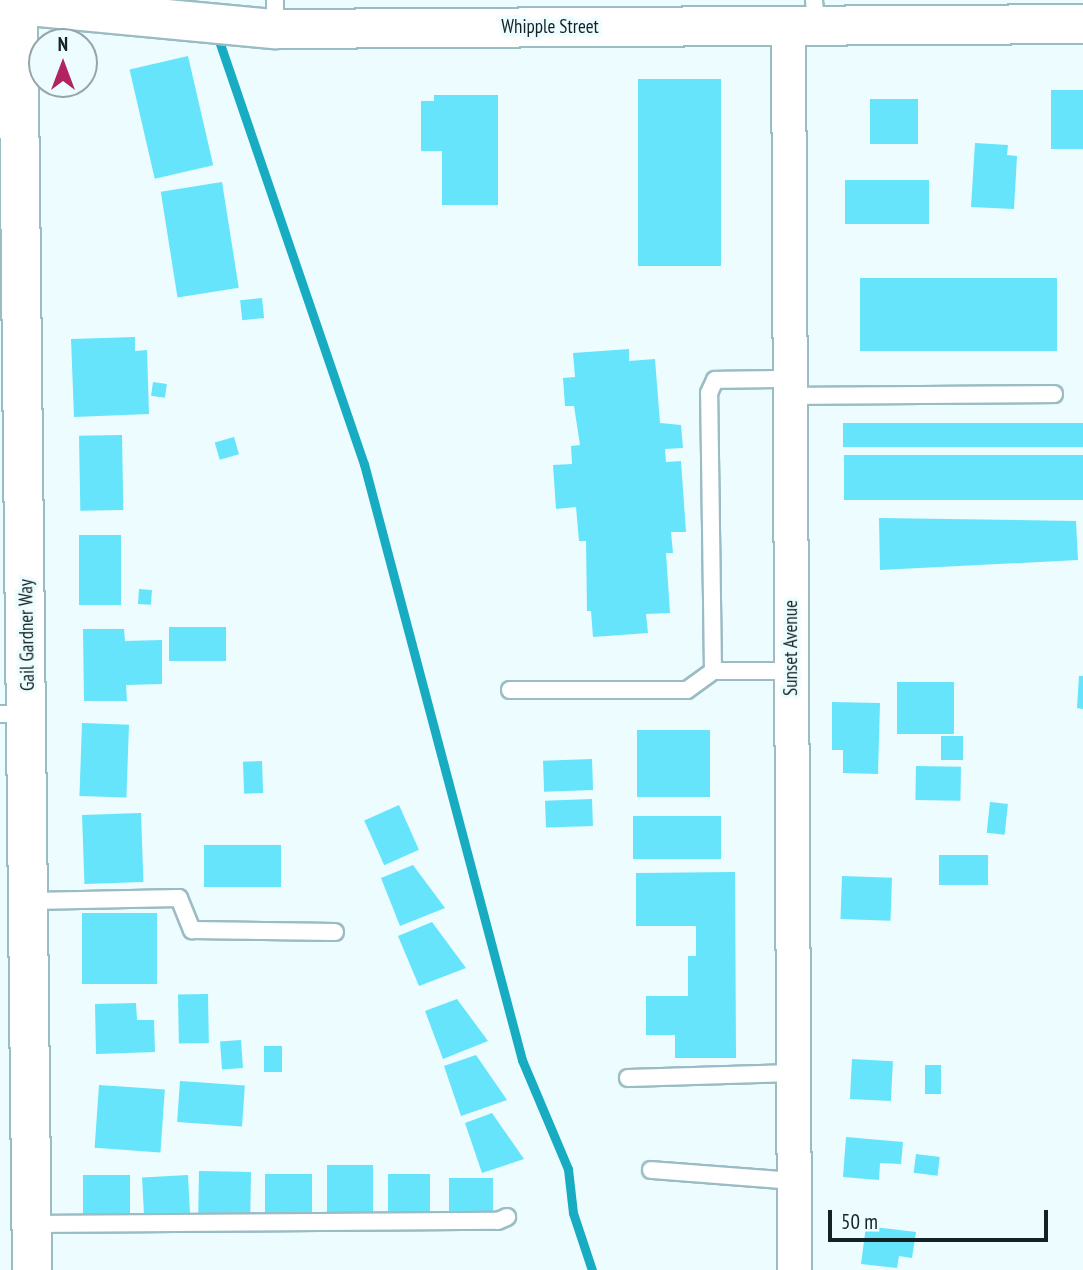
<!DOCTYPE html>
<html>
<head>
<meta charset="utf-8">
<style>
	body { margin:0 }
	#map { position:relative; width:1083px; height:1270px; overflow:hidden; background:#edfcfe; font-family:"PT Sans Narrow",sans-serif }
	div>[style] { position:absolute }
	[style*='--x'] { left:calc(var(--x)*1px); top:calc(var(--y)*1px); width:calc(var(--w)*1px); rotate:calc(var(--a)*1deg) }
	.stream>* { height:9px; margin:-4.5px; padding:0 4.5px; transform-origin:4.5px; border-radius:4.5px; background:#18acc2 }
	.building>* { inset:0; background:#66e4fb; transform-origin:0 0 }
	.roads { filter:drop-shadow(2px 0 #9abcc3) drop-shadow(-2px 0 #9abcc3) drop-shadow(0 2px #9abcc3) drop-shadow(0 -2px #9abcc3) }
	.service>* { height:16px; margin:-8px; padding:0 8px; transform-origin:8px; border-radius:8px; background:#fff }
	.minor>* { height:33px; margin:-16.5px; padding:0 16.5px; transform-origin:16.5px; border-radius:16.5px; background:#fff }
	.tertiary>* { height:38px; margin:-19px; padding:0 19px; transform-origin:19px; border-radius:19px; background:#fff }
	span { translate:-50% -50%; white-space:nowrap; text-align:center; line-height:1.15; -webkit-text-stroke:7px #edfcfe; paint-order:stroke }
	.street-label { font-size:19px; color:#142224 }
	.north { position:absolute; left:28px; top:28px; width:70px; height:70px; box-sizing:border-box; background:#edfcfe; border:2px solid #96a5a7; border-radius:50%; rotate:0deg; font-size:19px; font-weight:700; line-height:28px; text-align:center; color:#142224 }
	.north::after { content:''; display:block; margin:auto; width:24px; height:32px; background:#b1245f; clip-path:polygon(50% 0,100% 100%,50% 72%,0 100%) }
	.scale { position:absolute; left:828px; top:1210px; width:220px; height:32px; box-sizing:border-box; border:4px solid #142224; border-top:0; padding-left:9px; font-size:21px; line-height:24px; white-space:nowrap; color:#142224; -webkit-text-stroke:5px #edfcfe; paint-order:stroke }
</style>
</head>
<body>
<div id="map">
	<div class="stream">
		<div style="--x:216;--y:32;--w:457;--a:71.1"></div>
		<div style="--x:364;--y:464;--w:617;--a:75.15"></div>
		<div style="--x:522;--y:1060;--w:118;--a:67.1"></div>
		<div style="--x:568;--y:1169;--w:44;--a:83.5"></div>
		<div style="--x:573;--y:1213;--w:60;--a:71.6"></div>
	</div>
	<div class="building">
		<div style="left:188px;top:56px;width:112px;height:60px;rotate:77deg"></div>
		<div style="left:638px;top:79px;width:83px;height:187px"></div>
		<div style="left:1051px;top:90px;width:32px;height:59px"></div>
		<div style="clip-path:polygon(434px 95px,498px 95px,498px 205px,442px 205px,442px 151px,421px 151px,421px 101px,434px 101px)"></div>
		<div style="left:870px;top:99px;width:48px;height:45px"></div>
		<div style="clip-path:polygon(975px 143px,1008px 145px,1007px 155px,1017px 156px,1014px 209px,971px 207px)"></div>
		<div style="left:845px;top:180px;width:84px;height:44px"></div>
		<div style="left:222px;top:182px;width:107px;height:62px;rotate:81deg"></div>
		<div style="left:860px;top:278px;width:197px;height:73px"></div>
		<div style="left:262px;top:298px;width:20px;height:22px;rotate:84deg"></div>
		<div style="clip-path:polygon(135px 337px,135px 351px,147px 350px,149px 414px,74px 417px,71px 339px)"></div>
		<div style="clip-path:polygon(629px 349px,629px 361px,655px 359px,660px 423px,681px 425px,683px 448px,665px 449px,666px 462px,681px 461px,686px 532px,671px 532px,673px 553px,666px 553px,670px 613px,646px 614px,648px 633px,593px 637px,591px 611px,587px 611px,586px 541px,579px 541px,576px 507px,556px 509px,553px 465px,572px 464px,571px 446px,580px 445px,574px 406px,565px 406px,563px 378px,575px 377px,573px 353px)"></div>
		<div style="left:153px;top:382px;width:14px;height:14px;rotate:8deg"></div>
		<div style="left:843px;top:423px;width:240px;height:24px"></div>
		<div style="left:122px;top:435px;width:75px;height:43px;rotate:89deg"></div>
		<div style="left:234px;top:437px;width:18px;height:20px;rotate:74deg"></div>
		<div style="left:1083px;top:455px;width:45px;height:239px;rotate:90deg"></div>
		<div style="clip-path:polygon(879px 518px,1076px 521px,1078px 560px,880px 570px)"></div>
		<div style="left:79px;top:535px;width:42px;height:70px"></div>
		<div style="left:139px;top:589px;width:13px;height:15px;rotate:4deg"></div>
		<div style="left:226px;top:627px;width:34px;height:57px;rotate:90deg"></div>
		<div style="clip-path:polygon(83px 629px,124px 629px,125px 641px,162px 640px,162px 684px,126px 685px,127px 701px,84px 701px)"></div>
		<div style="clip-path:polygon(1079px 676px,1083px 676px,1083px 709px,1077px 708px)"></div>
		<div style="left:897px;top:682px;width:57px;height:52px"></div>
		<div style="clip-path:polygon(832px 702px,880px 703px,878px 774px,843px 773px,843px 750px,832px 750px)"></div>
		<div style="left:82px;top:723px;width:47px;height:73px;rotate:2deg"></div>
		<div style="left:637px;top:730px;width:73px;height:67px"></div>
		<div style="left:941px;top:736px;width:22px;height:24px"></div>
		<div style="left:592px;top:759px;width:31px;height:49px;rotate:88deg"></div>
		<div style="left:262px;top:761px;width:32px;height:19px;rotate:88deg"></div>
		<div style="left:916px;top:766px;width:45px;height:34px;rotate:1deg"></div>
		<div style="left:592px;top:799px;width:27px;height:47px;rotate:88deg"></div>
		<div style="left:990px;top:802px;width:18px;height:31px;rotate:6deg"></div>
		<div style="left:399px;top:805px;width:49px;height:38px;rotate:66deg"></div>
		<div style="left:141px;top:813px;width:69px;height:59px;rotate:88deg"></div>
		<div style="left:633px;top:816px;width:88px;height:43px"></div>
		<div style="left:281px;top:845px;width:42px;height:77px;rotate:90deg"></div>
		<div style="left:988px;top:855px;width:30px;height:49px;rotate:90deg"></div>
		<div style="clip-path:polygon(413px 865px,445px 908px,400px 926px,381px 878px)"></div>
		<div style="clip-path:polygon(735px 872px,736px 1058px,675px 1058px,675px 1035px,646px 1035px,646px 996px,688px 996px,688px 956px,696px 956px,696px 926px,636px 926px,636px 873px)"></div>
		<div style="left:842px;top:876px;width:50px;height:43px;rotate:2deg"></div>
		<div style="left:82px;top:913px;width:75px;height:71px"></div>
		<div style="clip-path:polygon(432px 922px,466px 968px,419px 986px,398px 936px)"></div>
		<div style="left:208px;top:994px;width:49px;height:30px;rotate:89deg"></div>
		<div style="clip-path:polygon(457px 999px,488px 1041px,443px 1059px,425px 1011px)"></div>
		<div style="clip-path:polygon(136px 1003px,137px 1020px,154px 1020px,155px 1052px,96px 1054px,95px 1004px)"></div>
		<div style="left:241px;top:1040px;width:28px;height:21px;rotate:86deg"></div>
		<div style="left:264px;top:1046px;width:18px;height:26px"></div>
		<div style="clip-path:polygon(476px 1055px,507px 1100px,461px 1116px,444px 1066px)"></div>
		<div style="left:852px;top:1059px;width:41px;height:40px;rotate:3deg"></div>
		<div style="left:925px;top:1065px;width:16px;height:29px"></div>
		<div style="left:180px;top:1081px;width:65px;height:41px;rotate:4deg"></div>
		<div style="left:99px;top:1085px;width:66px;height:63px;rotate:4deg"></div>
		<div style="clip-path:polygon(492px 1113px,524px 1159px,482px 1173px,465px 1123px)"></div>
		<div style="clip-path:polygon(846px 1137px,903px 1142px,901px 1164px,880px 1163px,879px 1180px,843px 1177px)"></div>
		<div style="left:916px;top:1154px;width:24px;height:19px;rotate:7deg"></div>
		<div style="left:327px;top:1165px;width:46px;height:51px"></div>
		<div style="left:199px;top:1171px;width:52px;height:44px;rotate:1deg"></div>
		<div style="left:265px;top:1174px;width:47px;height:41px"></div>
		<div style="left:388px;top:1174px;width:42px;height:43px"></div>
		<div style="left:83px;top:1175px;width:47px;height:44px"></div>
		<div style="left:188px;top:1175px;width:42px;height:46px;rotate:87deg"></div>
		<div style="left:449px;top:1178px;width:44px;height:38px"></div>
		<div style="clip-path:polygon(866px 1226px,916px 1232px,912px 1258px,899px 1256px,897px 1268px,861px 1264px)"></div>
	</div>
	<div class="roads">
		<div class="service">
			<div style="--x:814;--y:0;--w:25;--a:85"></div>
			<div style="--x:275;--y:29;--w:29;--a:-90"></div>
			<div style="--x:789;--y:396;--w:265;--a:-0.4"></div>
			<div style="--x:713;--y:671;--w:278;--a:-90.8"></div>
			<div style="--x:709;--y:393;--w:14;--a:-65"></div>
			<div style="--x:715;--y:380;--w:74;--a:-0.8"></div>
			<div style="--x:510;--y:690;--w:177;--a:0"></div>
			<div style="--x:687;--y:690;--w:32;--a:-36"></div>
			<div style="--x:713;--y:671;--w:78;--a:0"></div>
			<div style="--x:0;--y:714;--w:26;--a:0"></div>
			<div style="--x:32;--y:901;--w:147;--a:-1.2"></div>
			<div style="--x:179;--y:898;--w:35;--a:68"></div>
			<div style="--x:192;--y:930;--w:143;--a:0.8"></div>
			<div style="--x:628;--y:1078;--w:165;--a:-1.7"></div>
			<div style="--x:651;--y:1170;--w:142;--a:4.4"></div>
			<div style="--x:32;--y:1224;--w:466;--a:-0.4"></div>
			<div style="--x:498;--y:1221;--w:10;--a:-24"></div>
		</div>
		<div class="minor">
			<div style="--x:788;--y:26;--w:1244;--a:89.72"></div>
		</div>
		<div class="tertiary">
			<div style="--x:18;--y:0;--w:1270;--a:89.37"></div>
			<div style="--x:19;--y:5;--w:257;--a:5.4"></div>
			<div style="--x:275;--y:29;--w:808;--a:-0.35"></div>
		</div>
	</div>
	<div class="street-label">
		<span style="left:550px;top:27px">Whipple Street</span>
		<span style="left:27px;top:635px;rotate:-91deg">Gail Gardner Way</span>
		<span style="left:791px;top:648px;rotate:-90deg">Sunset Avenue</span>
	</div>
	<div class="north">N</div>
	<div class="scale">50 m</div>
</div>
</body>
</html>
